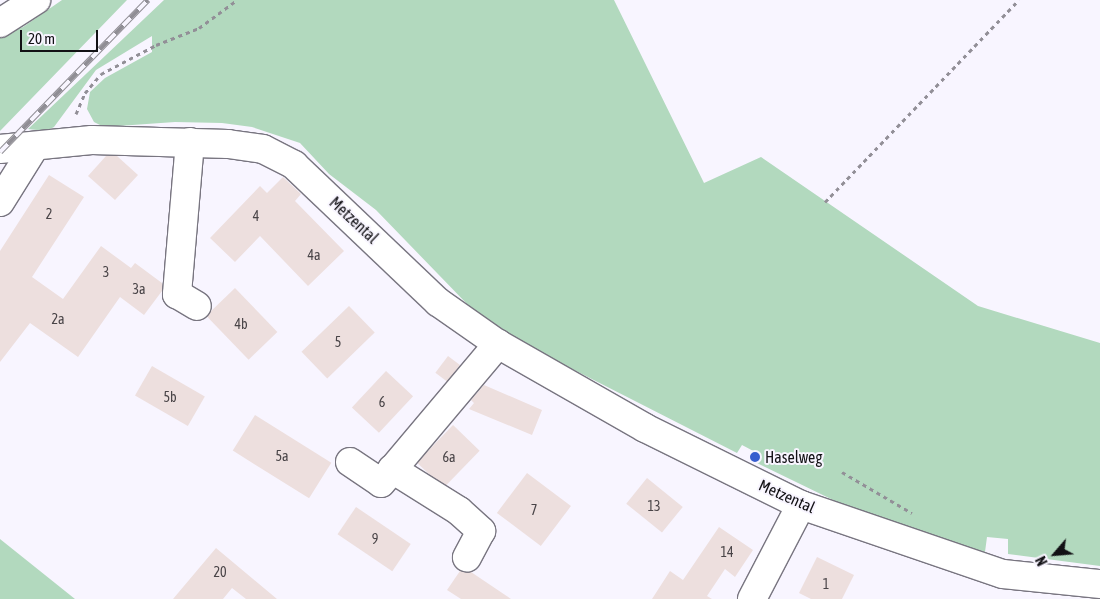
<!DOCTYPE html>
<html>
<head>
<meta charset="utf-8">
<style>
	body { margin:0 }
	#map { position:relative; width:1100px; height:599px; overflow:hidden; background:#f8f5ff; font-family:"Asap Condensed",sans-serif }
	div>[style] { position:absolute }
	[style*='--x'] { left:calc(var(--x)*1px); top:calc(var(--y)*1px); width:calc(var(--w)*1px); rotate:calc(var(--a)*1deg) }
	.green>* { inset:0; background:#b2d9be }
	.building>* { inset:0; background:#eddfde; transform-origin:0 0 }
	.path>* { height:3px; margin-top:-1.5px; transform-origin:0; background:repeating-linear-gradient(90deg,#928f97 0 4px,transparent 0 8px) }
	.roads { filter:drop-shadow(1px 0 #787580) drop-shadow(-1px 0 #787580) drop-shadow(0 1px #787580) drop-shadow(0 -1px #787580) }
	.minor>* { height:28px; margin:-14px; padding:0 14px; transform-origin:14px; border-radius:14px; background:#fff }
	.rail>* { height:5.5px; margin-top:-2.75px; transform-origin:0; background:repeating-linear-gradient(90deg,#f8f5ff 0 11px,#908e95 0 22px); box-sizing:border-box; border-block:1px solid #908e95 }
	.dots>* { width:14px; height:14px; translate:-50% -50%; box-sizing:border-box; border:2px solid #f8f5ff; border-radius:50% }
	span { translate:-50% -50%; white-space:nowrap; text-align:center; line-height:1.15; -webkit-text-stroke:4px #f8f5ff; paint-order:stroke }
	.number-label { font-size:14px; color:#494447 }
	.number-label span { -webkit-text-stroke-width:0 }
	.street-label { font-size:16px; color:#121115 }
	.poi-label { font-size:16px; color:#121115 }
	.left { translate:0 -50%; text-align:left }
	.north { position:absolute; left:1030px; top:529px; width:50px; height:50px; -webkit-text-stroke:4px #f8f5ff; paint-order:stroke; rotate:243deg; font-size:14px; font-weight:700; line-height:20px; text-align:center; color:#121115 }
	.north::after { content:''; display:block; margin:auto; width:18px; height:22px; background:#121115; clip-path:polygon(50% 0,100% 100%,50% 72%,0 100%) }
	.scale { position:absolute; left:20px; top:30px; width:78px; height:22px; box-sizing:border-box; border:2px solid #121115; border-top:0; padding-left:6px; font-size:15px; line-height:18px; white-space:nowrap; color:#121115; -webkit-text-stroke:4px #f8f5ff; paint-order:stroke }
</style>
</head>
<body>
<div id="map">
	<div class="green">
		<div style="clip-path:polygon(62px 0,127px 0,0 131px,0 37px,23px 27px)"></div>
		<div style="clip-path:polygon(164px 0,614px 0,704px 183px,761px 157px,978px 306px,1100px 343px,1100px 566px,1008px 554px,1008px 539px,987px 537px,985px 552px,866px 516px,755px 462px,759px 454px,742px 445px,737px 453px,527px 346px,468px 305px,376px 210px,329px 174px,300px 143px,252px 127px,222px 123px,175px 122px,104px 127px,94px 122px,87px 109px,90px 92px,105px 78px,152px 52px,152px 36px,96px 70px,54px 127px,46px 131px,28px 129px)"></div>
		<div style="clip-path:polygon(0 539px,75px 599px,0 599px)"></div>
	</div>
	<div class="building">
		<div style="clip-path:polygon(106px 156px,117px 156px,138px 175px,115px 200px,88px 176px)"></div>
		<div style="clip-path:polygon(49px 175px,84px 197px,32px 277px,63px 299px,101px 246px,131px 268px,135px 263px,162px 283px,162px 291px,144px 315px,120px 297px,78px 357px,30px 323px,0 362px,0 251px)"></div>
		<div style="clip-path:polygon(283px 177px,301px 194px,295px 201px,344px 251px,308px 286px,260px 236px,235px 262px,210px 238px,260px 186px,267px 193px)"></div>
		<div style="left:235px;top:288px;width:61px;height:40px;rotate:46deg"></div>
		<div style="left:349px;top:306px;width:37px;height:66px;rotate:46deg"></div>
		<div style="left:448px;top:356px;width:15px;height:21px;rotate:37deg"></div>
		<div style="left:152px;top:366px;width:61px;height:34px;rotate:30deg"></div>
		<div style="left:386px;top:371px;width:37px;height:50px;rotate:43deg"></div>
		<div style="clip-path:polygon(484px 385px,542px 410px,532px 435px,469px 409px,474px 403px,471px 400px)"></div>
		<div style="left:255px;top:415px;width:90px;height:42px;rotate:32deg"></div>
		<div style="left:453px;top:425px;width:37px;height:52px;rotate:44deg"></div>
		<div style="left:527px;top:473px;width:55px;height:50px;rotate:37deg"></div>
		<div style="left:647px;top:478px;width:46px;height:33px;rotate:39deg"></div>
		<div style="left:356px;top:507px;width:66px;height:33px;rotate:34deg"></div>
		<div style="clip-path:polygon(719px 527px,753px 550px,735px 577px,725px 569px,707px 596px,712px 599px,652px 599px,670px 571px,683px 580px)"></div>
		<div style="clip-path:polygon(216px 548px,277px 599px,246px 599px,232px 588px,223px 599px,173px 599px)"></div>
		<div style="clip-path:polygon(817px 557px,854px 575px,842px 599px,811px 599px,799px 593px)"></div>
		<div style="clip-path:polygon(460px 571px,471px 572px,511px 599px,461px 599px,447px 590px)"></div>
	</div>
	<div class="path">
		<div style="--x:76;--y:114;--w:23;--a:-67"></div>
		<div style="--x:85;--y:93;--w:25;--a:-50"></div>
		<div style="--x:101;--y:74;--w:62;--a:-27.8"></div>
		<div style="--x:156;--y:45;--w:46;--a:-21.6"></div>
		<div style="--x:199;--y:28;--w:47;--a:-36.4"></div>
		<div style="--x:825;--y:202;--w:280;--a:-46.2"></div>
		<div style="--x:842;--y:472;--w:81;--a:30.4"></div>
	</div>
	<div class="roads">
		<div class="minor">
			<div style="--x:0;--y:23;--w:43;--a:-32.6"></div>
			<div style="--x:190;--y:142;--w:153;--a:94.9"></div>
			<div style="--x:177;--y:294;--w:23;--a:31"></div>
			<div style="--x:0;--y:149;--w:92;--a:-5.6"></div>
			<div style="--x:92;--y:140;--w:136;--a:1.7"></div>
			<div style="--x:228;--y:144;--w:35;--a:8"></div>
			<div style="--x:263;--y:149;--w:35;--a:27"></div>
			<div style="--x:294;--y:165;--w:199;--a:43.6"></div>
			<div style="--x:438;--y:302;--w:73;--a:35"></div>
			<div style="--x:498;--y:344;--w:169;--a:29.7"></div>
			<div style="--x:645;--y:428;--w:174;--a:26.3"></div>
			<div style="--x:801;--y:505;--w:213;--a:18.9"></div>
			<div style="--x:1003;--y:574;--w:98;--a:5.9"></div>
			<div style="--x:0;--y:202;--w:66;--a:-58"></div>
			<div style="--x:350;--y:462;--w:37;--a:34"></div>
			<div style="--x:381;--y:483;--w:182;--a:-49.9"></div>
			<div style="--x:392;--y:469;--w:79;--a:32.1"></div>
			<div style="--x:459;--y:511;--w:30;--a:42"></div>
			<div style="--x:481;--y:531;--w:30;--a:118"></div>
			<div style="--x:752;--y:599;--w:106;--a:-62.5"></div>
		</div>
	</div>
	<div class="rail">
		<div style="--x:0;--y:152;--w:212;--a:-45.8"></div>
	</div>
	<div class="dots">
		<div style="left:755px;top:457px;background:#375ecf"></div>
	</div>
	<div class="number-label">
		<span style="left:49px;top:214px">2</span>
		<span style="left:256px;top:216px">4</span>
		<span style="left:314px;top:255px">4a</span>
		<span style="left:106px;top:272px">3</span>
		<span style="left:139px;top:289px">3a</span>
		<span style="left:58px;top:319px">2a</span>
		<span style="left:241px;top:324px">4b</span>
		<span style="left:338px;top:342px">5</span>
		<span style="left:170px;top:397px">5b</span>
		<span style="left:382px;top:402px">6</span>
		<span style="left:282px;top:456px">5a</span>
		<span style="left:449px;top:457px">6a</span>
		<span style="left:654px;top:506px">13</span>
		<span style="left:534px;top:510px">7</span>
		<span style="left:375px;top:539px">9</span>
		<span style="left:727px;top:552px">14</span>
		<span style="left:220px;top:572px">20</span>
		<span style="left:826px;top:584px">1</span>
	</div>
	<div class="street-label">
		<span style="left:354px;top:220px;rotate:43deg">Metzental</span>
		<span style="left:787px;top:496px;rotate:24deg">Metzental</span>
	</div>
	<div class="poi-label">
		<span class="left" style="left:765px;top:457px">Haselweg</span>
	</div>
	<div class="north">N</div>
	<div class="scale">20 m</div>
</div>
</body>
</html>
